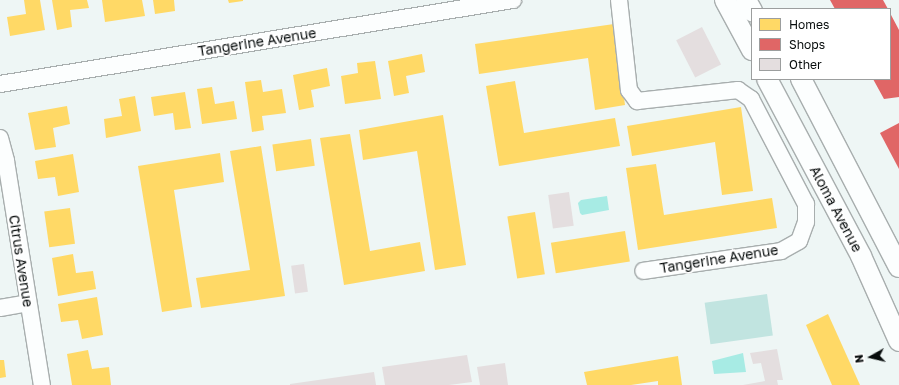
<!DOCTYPE html>
<html>
<head>
<meta charset="utf-8">
<style>
	body { margin:0 }
	#map { position:relative; width:899px; height:385px; overflow:hidden; background:#eef6f5; font-family:"Golos Text",sans-serif }
	div>[style] { position:absolute }
	[style*='--x'] { left:calc(var(--x)*1px); top:calc(var(--y)*1px); width:calc(var(--w)*1px); rotate:calc(var(--a)*1deg) }
	.green>* { inset:0; background:#c1e4e0; transform-origin:0 0 }
	.water>* { inset:0; background:#a7ebe4 }
	.homes>* { inset:0; background:#ffd966; transform-origin:0 0 }
	.shops>* { inset:0; background:#e06666 }
	.building>* { inset:0; background:#e4dedf; transform-origin:0 0 }
	.roads { filter:drop-shadow(1px 0 #a8aeae) drop-shadow(-1px 0 #a8aeae) drop-shadow(0 1px #a8aeae) drop-shadow(0 -1px #a8aeae) }
	.minor>* { height:16px; margin:-8px; padding:0 8px; transform-origin:8px; border-radius:8px; background:#fcfefe }
	.major>* { height:20px; margin:-10px; padding:0 10px; transform-origin:10px; border-radius:10px; background:#fcfefe }
	span { translate:-50% -50%; white-space:nowrap; text-align:center; line-height:1.15; -webkit-text-stroke:4px #fff; paint-order:stroke }
	.street-label { font-size:14px; color:#070c0c }
	.legend { position:absolute; left:751px; top:8px; width:140px; height:72px; box-sizing:border-box; background:#fff; border:1px solid #9c9e9e; margin:0; padding:5px 7px; list-style:none; font-size:12px; color:#070c0c }
	.legend li { display:flex; align-items:center; gap:8px; height:20px }
	.legend b { width:20px; border:1px solid #9c9e9e }
	.north { position:absolute; left:851px; top:337px; width:40px; height:40px; -webkit-text-stroke:3px #fff; paint-order:stroke; rotate:262deg; font-size:11px; font-weight:700; line-height:16px; text-align:center; color:#070c0c }
	.north::after { content:''; display:block; margin:auto; width:14px; height:18px; background:#070c0c; clip-path:polygon(50% 0,100% 100%,50% 72%,0 100%) }
</style>
</head>
<body>
<div id="map">
	<div class="green">
		<div style="left:767px;top:294px;width:42px;height:63px;rotate:82deg"></div>
	</div>
	<div class="water">
		<div style="clip-path:polygon(607px 196px,609px 210px,582px 215px,580px 213px,578px 203px,581px 200px)"></div>
		<div style="clip-path:polygon(743px 353px,746px 372px,714px 374px,712px 361px)"></div>
	</div>
	<div class="homes">
		<div style="clip-path:polygon(24px 0,40px 0,45px 30px,10px 36px,7px 17px,26px 14px)"></div>
		<div style="clip-path:polygon(52px 0,87px 0,89px 8px,70px 10px,72px 27px,57px 30px)"></div>
		<div style="clip-path:polygon(102px 0,142px 0,145px 16px,105px 22px)"></div>
		<div style="clip-path:polygon(153px 0,174px 0,175px 11px,155px 14px)"></div>
		<div style="clip-path:polygon(228px 0,243px 0,243px 1px,229px 3px)"></div>
		<div style="clip-path:polygon(614px 24px,625px 105px,595px 110px,588px 58px,479px 74px,475px 44px)"></div>
		<div style="clip-path:polygon(422px 54px,425px 72px,406px 76px,409px 93px,394px 96px,388px 61px)"></div>
		<div style="clip-path:polygon(375px 61px,381px 99px,345px 104px,341px 76px,358px 73px,357px 63px)"></div>
		<div style="clip-path:polygon(327px 68px,330px 86px,311px 90px,314px 107px,299px 110px,293px 75px)"></div>
		<div style="clip-path:polygon(261px 80px,263px 92px,282px 89px,286px 113px,262px 116px,264px 130px,252px 132px,245px 82px)"></div>
		<div style="clip-path:polygon(515px 81px,524px 133px,615px 118px,620px 146px,499px 166px,486px 86px)"></div>
		<div style="clip-path:polygon(212px 87px,215px 104px,234px 101px,237px 119px,202px 124px,197px 89px)"></div>
		<div style="clip-path:polygon(185px 92px,191px 128px,175px 130px,173px 113px,154px 116px,151px 97px)"></div>
		<div style="clip-path:polygon(135px 96px,141px 131px,106px 138px,104px 119px,122px 116px,119px 99px)"></div>
		<div style="clip-path:polygon(67px 106px,70px 124px,53px 128px,56px 147px,35px 150px,28px 113px)"></div>
		<div style="clip-path:polygon(741px 107px,753px 191px,722px 195px,715px 142px,632px 156px,627px 126px)"></div>
		<div style="clip-path:polygon(443px 115px,466px 265px,435px 270px,417px 151px,363px 160px,359px 130px)"></div>
		<div style="clip-path:polygon(350px 134px,370px 251px,420px 242px,425px 271px,344px 285px,320px 138px)"></div>
		<div style="left:311px;top:139px;width:27px;height:39px;rotate:82deg"></div>
		<div style="clip-path:polygon(261px 146px,285px 296px,201px 308px,196px 278px,250px 270px,230px 151px)"></div>
		<div style="clip-path:polygon(220px 153px,224px 182px,174px 190px,192px 307px,162px 312px,138px 166px)"></div>
		<div style="clip-path:polygon(73px 154px,79px 192px,58px 196px,55px 177px,38px 179px,35px 161px)"></div>
		<div style="clip-path:polygon(656px 164px,664px 215px,772px 198px,777px 228px,638px 250px,626px 168px)"></div>
		<div style="left:70px;top:208px;width:36px;height:26px;rotate:82deg"></div>
		<div style="left:535px;top:212px;width:63px;height:28px;rotate:81deg"></div>
		<div style="left:625px;top:231px;width:31px;height:75px;rotate:81deg"></div>
		<div style="clip-path:polygon(73px 254px,76px 273px,93px 271px,96px 289px,58px 296px,52px 258px)"></div>
		<div style="clip-path:polygon(97px 297px,103px 335px,82px 339px,78px 320px,61px 322px,58px 304px)"></div>
		<div style="clip-path:polygon(828px 314px,860px 385px,832px 385px,806px 325px)"></div>
		<div style="clip-path:polygon(88px 350px,92px 369px,109px 367px,111px 385px,72px 385px,67px 354px)"></div>
		<div style="clip-path:polygon(678px 356px,682px 385px,658px 385px,658px 381px,631px 385px,587px 385px,584px 372px)"></div>
		<div style="clip-path:polygon(0 360px,4px 360px,6px 377px,0 378px)"></div>
	</div>
	<div class="shops">
		<div style="clip-path:polygon(830px 0,883px 0,888px 9px,835px 9px)"></div>
		<div style="clip-path:polygon(890px 13px,899px 30px,899px 97px,884px 99px,873px 79px,890px 79px)"></div>
		<div style="clip-path:polygon(899px 123px,899px 169px,880px 133px)"></div>
	</div>
	<div class="building">
		<div style="left:702px;top:27px;width:42px;height:29px;rotate:63deg"></div>
		<div style="left:569px;top:192px;width:34px;height:21px;rotate:82deg"></div>
		<div style="left:304px;top:264px;width:28px;height:13px;rotate:82deg"></div>
		<div style="clip-path:polygon(777px 349px,783px 380px,777px 380px,778px 385px,743px 385px,765px 381px,761px 363px,753px 364px,750px 353px)"></div>
		<div style="clip-path:polygon(467px 355px,472px 382px,449px 385px,385px 385px,382px 367px)"></div>
		<div style="clip-path:polygon(505px 363px,508px 385px,480px 385px,477px 367px)"></div>
		<div style="clip-path:polygon(374px 372px,376px 385px,290px 385px,290px 384px)"></div>
	</div>
	<div class="roads">
		<div class="minor">
			<div style="--x:619;--y:0;--w:91;--a:83.7"></div>
			<div style="--x:629;--y:90;--w:14;--a:54"></div>
			<div style="--x:637;--y:101;--w:102;--a:-6.2"></div>
			<div style="--x:738;--y:90;--w:16;--a:35"></div>
			<div style="--x:751;--y:99;--w:119;--a:62.4"></div>
			<div style="--x:806;--y:204;--w:18;--a:90"></div>
			<div style="--x:806;--y:222;--w:20;--a:110"></div>
			<div style="--x:799;--y:241;--w:21;--a:151"></div>
			<div style="--x:781;--y:251;--w:139;--a:171.8"></div>
			<div style="--x:0;--y:84;--w:520;--a:-9.3"></div>
			<div style="--x:0;--y:138;--w:24;--a:75"></div>
			<div style="--x:6;--y:161;--w:227;--a:80.9"></div>
			<div style="--x:0;--y:308;--w:27;--a:-10"></div>
		</div>
		<div class="major">
			<div style="--x:725;--y:0;--w:57;--a:61.6"></div>
			<div style="--x:746;--y:0;--w:13;--a:61"></div>
			<div style="--x:767;--y:79;--w:200;--a:62"></div>
			<div style="--x:861;--y:256;--w:93;--a:65.9"></div>
			<div style="--x:801;--y:79;--w:212;--a:62.5"></div>
		</div>
	</div>
	<div class="street-label">
		<span style="left:257px;top:42px;rotate:-9deg">Tangerine Avenue</span>
		<span style="left:836px;top:209px;rotate:62deg">Aloma Avenue</span>
		<span style="left:719px;top:259px;rotate:-9deg">Tangerine Avenue</span>
		<span style="left:21px;top:261px;rotate:81deg">Citrus Avenue</span>
	</div>
	<ul class="legend">
	<li><b style="height:11px;background:#ffd966"></b>Homes</li>
	<li><b style="height:11px;background:#e06666"></b>Shops</li>
	<li><b style="height:11px;background:#e4dedf"></b>Other</li>
	</ul>
	<div class="north">N</div>
</div>
</body>
</html>
